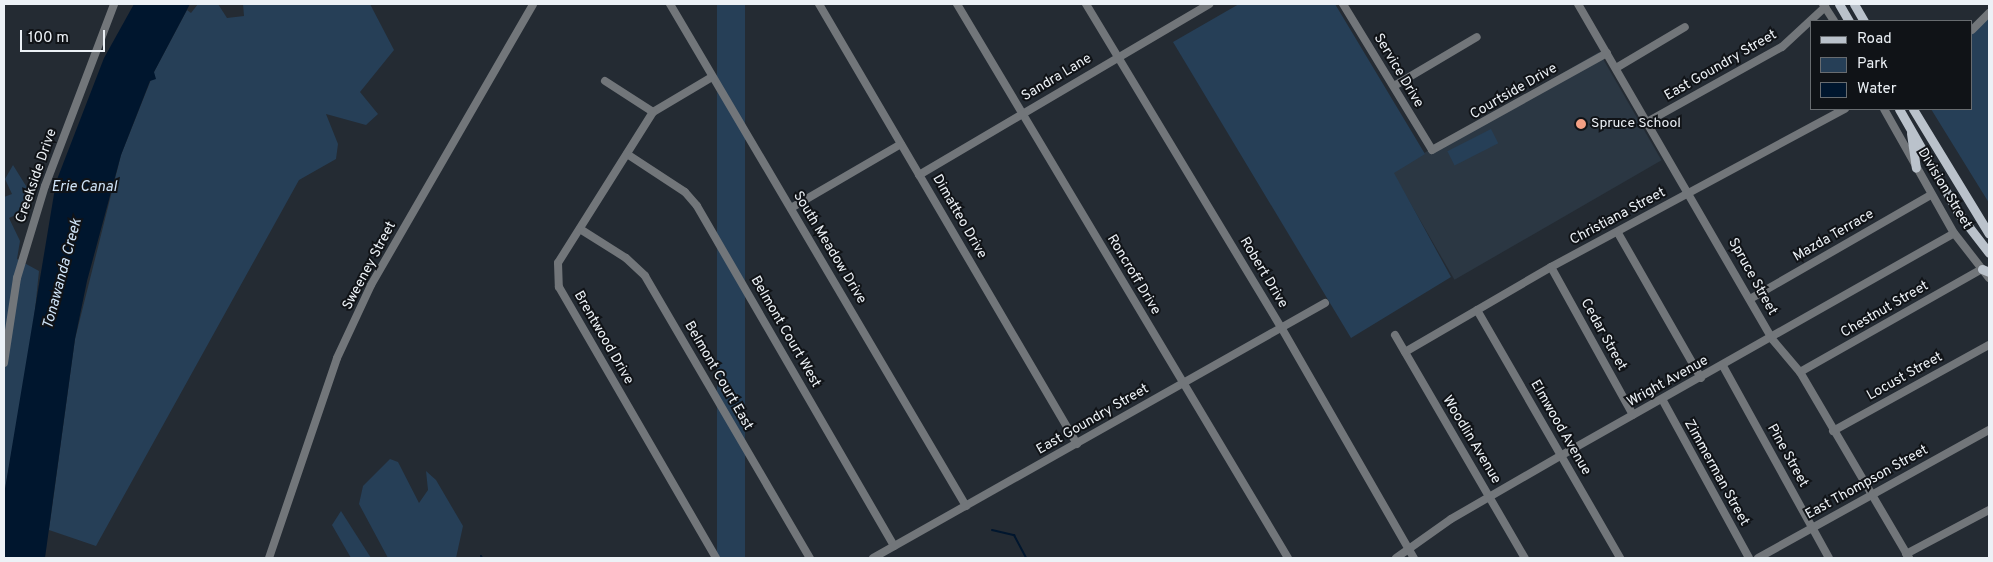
<!DOCTYPE html>
<html>
<head>
<meta charset="utf-8">
<style>
	body { margin:0 }
	#map { position:relative; width:1993px; height:562px; overflow:hidden; background:#242b33; font-family:Overpass,sans-serif }
	div>[style] { position:absolute }
	[style*='--x'] { left:calc(var(--x)*1px); top:calc(var(--y)*1px); width:calc(var(--w)*1px); rotate:calc(var(--a)*1deg) }
	.built>* { inset:0; background:#2b3743; transform-origin:0 0 }
	.green>* { inset:0; background:#263f57; transform-origin:0 0 }
	.water>* { inset:0; background:#00162e }
	.stream>* { height:2px; margin:-1px; padding:0 1px; transform-origin:1px; border-radius:1px; background:#00162e }
	.minor>* { height:8px; margin:-4px; padding:0 4px; transform-origin:4px; border-radius:4px; background:#72767a }
	.major>* { height:9px; margin:-4.5px; padding:0 4.5px; transform-origin:4.5px; border-radius:4.5px; background:#bac2cb }
	.dots>* { width:14px; height:14px; translate:-50% -50%; box-sizing:border-box; border:2px solid #101317; border-radius:50% }
	span { translate:-50% -50%; white-space:nowrap; text-align:center; line-height:1.15; -webkit-text-stroke:4px #101317; paint-order:stroke }
	.street-label { font-size:14px; color:#ecf1f6 }
	.poi-label { font-size:14px; color:#ecf1f6 }
	.left { translate:0 -50%; text-align:left }
	.water-label { font-size:15px; color:#d1e5f9; font-style:italic }
	.frame { position:absolute; inset:0; border:5px solid #ecf1f6; pointer-events:none }
	.legend { position:absolute; left:1810px; top:20px; width:162px; height:90px; box-sizing:border-box; background:#101317; border:1px solid #686c70; margin:0; padding:6px 9px; list-style:none; font-size:15px; color:#ecf1f6 }
	.legend li { display:flex; align-items:center; gap:10px; height:25px }
	.legend b { width:25px; border:1px solid #686c70 }
	.scale { position:absolute; left:20px; top:30px; width:85px; height:22px; box-sizing:border-box; border:2px solid #ecf1f6; border-top:0; padding-left:6px; font-size:15px; line-height:18px; white-space:nowrap; color:#ecf1f6; -webkit-text-stroke:4px #101317; paint-order:stroke }
</style>
</head>
<body>
<div id="map">
	<div class="built">
		<div style="left:1599px;top:52px;width:125px;height:239px;rotate:60deg"></div>
	</div>
	<div class="green">
		<div style="clip-path:polygon(198px 4px,218px 4px,227px 18px,244px 16px,243px 4px,370px 4px,394px 50px,360px 92px,378px 114px,366px 125px,326px 114px,338px 144px,336px 159px,299px 180px,96px 546px,49px 530px,75px 339px,121px 155px,154px 72px,187px 10px,191px 13px)"></div>
		<div style="left:717px;top:4px;width:28px;height:638px"></div>
		<div style="clip-path:polygon(1239px 4px,1335px 4px,1425px 154px,1394px 173px,1451px 277px,1351px 338px,1173px 42px)"></div>
		<div style="clip-path:polygon(1989px 13px,1989px 203px,1931px 109px,1972px 109px,1972px 30px)"></div>
		<div style="left:1491px;top:129px;width:16px;height:49px;rotate:63deg"></div>
		<div style="clip-path:polygon(13px 165px,31px 194px,24px 211px,9px 218px,20px 241px,17px 259px,39px 271px,32px 339px,4px 495px,4px 197px,12px 194px,5px 179px)"></div>
		<div style="clip-path:polygon(390px 459px,398px 462px,419px 503px,428px 490px,426px 471px,436px 480px,463px 526px,456px 558px,388px 558px,359px 504px,363px 486px)"></div>
		<div style="clip-path:polygon(341px 511px,371px 558px,351px 558px,332px 525px)"></div>
	</div>
	<div class="water">
		<div style="clip-path:polygon(134px 4px,190px 4px,154px 72px,156px 79px,150px 81px,121px 155px,87px 281px,75px 339px,45px 558px,4px 558px,4px 495px,56px 182px,104px 58px)"></div>
	</div>
	<div class="stream">
		<div style="--x:992;--y:530;--w:23;--a:13"></div>
		<div style="--x:1014;--y:535;--w:26;--a:62"></div>
		<div style="--x:481;--y:556;--w:2;--a:63"></div>
	</div>
	<div class="minor">
		<div style="--x:670;--y:4;--w:583;--a:59.47"></div>
		<div style="--x:819;--y:4;--w:510;--a:59.61"></div>
		<div style="--x:957;--y:4;--w:645;--a:59.14"></div>
		<div style="--x:1086;--y:4;--w:377;--a:58.9"></div>
		<div style="--x:1281;--y:327;--w:267;--a:60.1"></div>
		<div style="--x:1343;--y:4;--w:171;--a:58.6"></div>
		<div style="--x:1432;--y:150;--w:200;--a:-29"></div>
		<div style="--x:1578;--y:4;--w:387;--a:59.9"></div>
		<div style="--x:1772;--y:339;--w:43;--a:49.7"></div>
		<div style="--x:1800;--y:372;--w:216;--a:59.6"></div>
		<div style="--x:1823;--y:4;--w:20;--a:57"></div>
		<div style="--x:1972;--y:30;--w:24;--a:-45"></div>
		<div style="--x:1616;--y:68;--w:80;--a:-30.7"></div>
		<div style="--x:712;--y:77;--w:69;--a:149.3"></div>
		<div style="--x:653;--y:112;--w:178;--a:122.2"></div>
		<div style="--x:558;--y:263;--w:24;--a:88"></div>
		<div style="--x:559;--y:287;--w:313;--a:59.9"></div>
		<div style="--x:605;--y:81;--w:57;--a:32.9"></div>
		<div style="--x:1394;--y:86;--w:96;--a:-30.6"></div>
		<div style="--x:1884;--y:109;--w:142;--a:60.6"></div>
		<div style="--x:1954;--y:233;--w:57;--a:52.1"></div>
		<div style="--x:1647;--y:122;--w:154;--a:-29.1"></div>
		<div style="--x:1782;--y:47;--w:59;--a:-42.9"></div>
		<div style="--x:627;--y:154;--w:69;--a:33.2"></div>
		<div style="--x:685;--y:192;--w:18;--a:49"></div>
		<div style="--x:697;--y:206;--w:393;--a:59.9"></div>
		<div style="--x:919;--y:175;--w:337;--a:-30.5"></div>
		<div style="--x:791;--y:208;--w:127;--a:-30.2"></div>
		<div style="--x:580;--y:229;--w:54;--a:32.2"></div>
		<div style="--x:626;--y:258;--w:26;--a:43"></div>
		<div style="--x:645;--y:276;--w:327;--a:59.7"></div>
		<div style="--x:1618;--y:233;--w:167;--a:60.2"></div>
		<div style="--x:1551;--y:267;--w:169;--a:61"></div>
		<div style="--x:1750;--y:299;--w:209;--a:-29.9"></div>
		<div style="--x:1477;--y:310;--w:286;--a:60"></div>
		<div style="--x:1395;--y:335;--w:258;--a:59.8"></div>
		<div style="--x:1405;--y:352;--w:169;--a:-30.2"></div>
		<div style="--x:1551;--y:267;--w:334;--a:-28.3"></div>
		<div style="--x:4;--y:363;--w:86;--a:-81.3"></div>
		<div style="--x:17;--y:278;--w:96;--a:-73.1"></div>
		<div style="--x:45;--y:186;--w:195;--a:-69.2"></div>
		<div style="--x:1723;--y:366;--w:219;--a:61.1"></div>
		<div style="--x:1800;--y:372;--w:209;--a:-29.5"></div>
		<div style="--x:1662;--y:399;--w:181;--a:61.3"></div>
		<div style="--x:1833;--y:431;--w:178;--a:-28.9"></div>
		<div style="--x:1906;--y:554;--w:94;--a:-27.9"></div>
		<div style="--x:269;--y:558;--w:211;--a:-71.2"></div>
		<div style="--x:337;--y:358;--w:81;--a:-65"></div>
		<div style="--x:371;--y:285;--w:324;--a:-60"></div>
		<div style="--x:873;--y:558;--w:519;--a:-29.43"></div>
		<div style="--x:1396;--y:558;--w:67;--a:-35.3"></div>
		<div style="--x:1451;--y:519;--w:128;--a:-30"></div>
		<div style="--x:1562;--y:455;--w:450;--a:-29.5"></div>
		<div style="--x:1758;--y:558;--w:264;--a:-29"></div>
	</div>
	<div class="major">
		<div style="--x:1839;--y:4;--w:20;--a:60"></div>
		<div style="--x:1854;--y:4;--w:20;--a:60"></div>
		<div style="--x:1899;--y:109;--w:121;--a:60.3"></div>
		<div style="--x:1959;--y:214;--w:49;--a:52.4"></div>
		<div style="--x:1913;--y:109;--w:146;--a:58.7"></div>
		<div style="--x:1911;--y:133;--w:35;--a:82"></div>
		<div style="--x:1982;--y:269;--w:8;--a:23"></div>
	</div>
	<div class="dots">
		<div style="left:1581px;top:124px;background:#f39f84"></div>
	</div>
	<div class="street-label">
		<span style="left:1721px;top:66px;rotate:-30deg">East Goundry Street</span>
		<span style="left:1398px;top:71px;rotate:59deg">Service Drive</span>
		<span style="left:1057px;top:78px;rotate:-31deg">Sandra Lane</span>
		<span style="left:1514px;top:92px;rotate:-30deg">Courtside Drive</span>
		<span style="left:37px;top:176px;rotate:-71deg">Creekside Drive</span>
		<span style="left:1944px;top:189px;rotate:59deg">Division Street</span>
		<span style="left:959px;top:217px;rotate:60deg">Dimatteo Drive</span>
		<span style="left:1618px;top:217px;rotate:-28deg">Christiana Street</span>
		<span style="left:1834px;top:236px;rotate:-30deg">Mazda Terrace</span>
		<span style="left:829px;top:248px;rotate:59deg">South Meadow Drive</span>
		<span style="left:370px;top:266px;rotate:-62deg">Sweeney Street</span>
		<span style="left:1263px;top:273px;rotate:59deg">Robert Drive</span>
		<span style="left:1133px;top:275px;rotate:59deg">Roncroff Drive</span>
		<span style="left:1752px;top:277px;rotate:61deg">Spruce Street</span>
		<span style="left:1885px;top:310px;rotate:-30deg">Chestnut Street</span>
		<span style="left:785px;top:332px;rotate:60deg">Belmont Court West</span>
		<span style="left:1603px;top:335px;rotate:61deg">Cedar Street</span>
		<span style="left:603px;top:338px;rotate:60deg">Brentwood Drive</span>
		<span style="left:718px;top:376px;rotate:60deg">Belmont Court East</span>
		<span style="left:1905px;top:377px;rotate:-29deg">Locust Street</span>
		<span style="left:1668px;top:382px;rotate:-29deg">Wright Avenue</span>
		<span style="left:1093px;top:420px;rotate:-30deg">East Goundry Street</span>
		<span style="left:1560px;top:428px;rotate:60deg">Elmwood Avenue</span>
		<span style="left:1471px;top:440px;rotate:59deg">Woodlin Avenue</span>
		<span style="left:1787px;top:456px;rotate:61deg">Pine Street</span>
		<span style="left:1716px;top:473px;rotate:61deg">Zimmerman Street</span>
		<span style="left:1867px;top:483px;rotate:-29deg">East Thompson Street</span>
	</div>
	<div class="poi-label">
		<span class="left" style="left:1591px;top:124px">Spruce School</span>
	</div>
	<div class="water-label">
		<span style="left:84px;top:188px">Erie Canal</span>
		<span style="left:63px;top:274px;rotate:-75deg">Tonawanda Creek</span>
	</div>
	<div class="frame"></div>
	<ul class="legend">
	<li><b style="height:6px;background:#bac2cb"></b>Road</li>
	<li><b style="height:14px;background:#263f57"></b>Park</li>
	<li><b style="height:14px;background:#00162e"></b>Water</li>
	</ul>
	<div class="scale">100 m</div>
</div>
</body>
</html>
